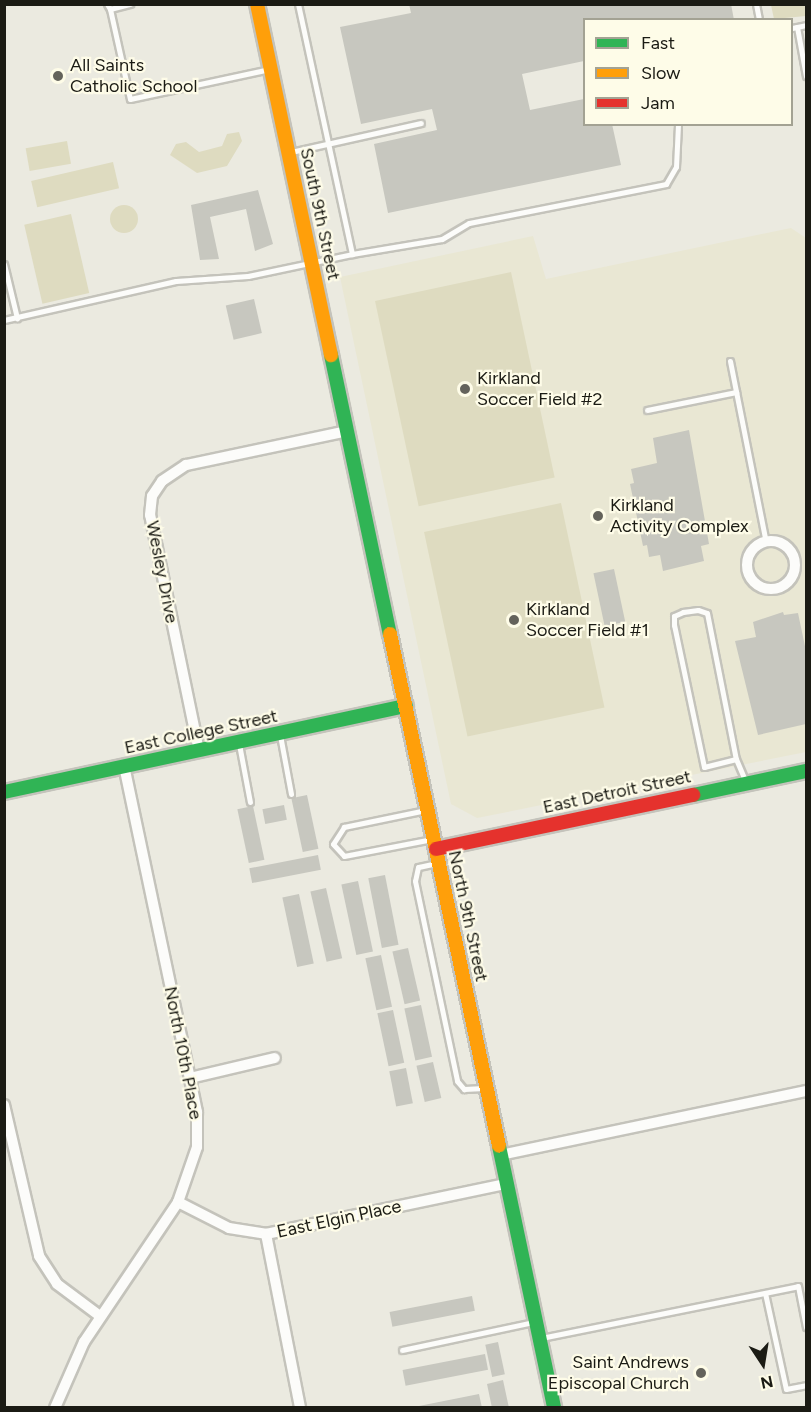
<!DOCTYPE html>
<html>
<head>
<meta charset="utf-8">
<style>
	body { margin:0 }
	#map { position:relative; width:811px; height:1412px; overflow:hidden; background:#ebeae0; font-family:Figtree,sans-serif }
	div>[style] { position:absolute }
	[style*='--x'] { left:calc(var(--x)*1px); top:calc(var(--y)*1px); width:calc(var(--w)*1px); rotate:calc(var(--a)*1deg) }
	.built>* { inset:0; background:#e9e7d3 }
	.green>* { inset:0; background:#dedbc0; transform-origin:0 0 }
	.round { border-radius:50% }
	.building>* { inset:0; background:#c7c7bf; transform-origin:0 0 }
	.roads { filter:drop-shadow(2px 0 #c4c3bb) drop-shadow(-2px 0 #c4c3bb) drop-shadow(0 2px #c4c3bb) drop-shadow(0 -2px #c4c3bb) }
	.lane>* { height:5px; margin:-2.5px; padding:0 2.5px; transform-origin:2.5px; border-radius:2.5px; background:#fcfcfa }
	.street>* { height:10px; margin:-5px; padding:0 5px; transform-origin:5px; border-radius:5px; background:#fcfcfa }
	.street>.ring { margin:-5px; padding:0; box-sizing:content-box; background:none; border:10px solid #fcfcfa; border-radius:50% }
	.fast>* { height:14px; margin:-7px; padding:0 7px; transform-origin:7px; border-radius:7px; background:#30b455 }
	.slow>* { height:14px; margin:-7px; padding:0 7px; transform-origin:7px; border-radius:7px; background:#ff9f0a }
	.jam>* { height:14px; margin:-7px; padding:0 7px; transform-origin:7px; border-radius:7px; background:#e5322d }
	.dots>* { width:16px; height:16px; translate:-50% -50%; box-sizing:border-box; border:3px solid #fefce8; border-radius:50% }
	span { translate:-50% -50%; white-space:nowrap; text-align:center; line-height:1.15; -webkit-text-stroke:4.5px #fefce8; paint-order:stroke }
	.poi-label { font-size:18px; color:#1b1b14 }
	.left { translate:0 -50%; text-align:left }
	.right { translate:-100% -50%; text-align:right }
	.street-label { font-size:18px; color:#1b1b14 }
	.frame { position:absolute; inset:0; border:6px solid #1b1b14; pointer-events:none }
	.legend { position:absolute; left:583px; top:18px; width:210px; height:108px; box-sizing:border-box; background:#fefce8; border:2px solid #a3a293; margin:0; padding:8px 10px; list-style:none; font-size:18px; color:#1b1b14 }
	.legend li { display:flex; align-items:center; gap:12px; height:30px }
	.legend b { width:30px; border:2px solid #a3a293 }
	.north { position:absolute; left:733px; top:1334px; width:60px; height:60px; -webkit-text-stroke:4px #fefce8; paint-order:stroke; rotate:168deg; font-size:16px; font-weight:700; line-height:24px; text-align:center; color:#1b1b14 }
	.north::after { content:''; display:block; margin:auto; width:21px; height:27px; background:#1b1b14; clip-path:polygon(50% 0,100% 100%,50% 72%,0 100%) }
</style>
</head>
<body>
<div id="map">
	<div class="built">
		<div style="clip-path:polygon(791px 228px,806px 238px,806px 752px,477px 818px,451px 804px,340px 277px,533px 236px,546px 279px)"></div>
	</div>
	<div class="green">
		<div style="clip-path:polygon(771px 5px,806px 5px,806px 16px,774px 19px)"></div>
		<div style="clip-path:polygon(239px 132px,242px 141px,227px 166px,197px 173px,170px 155px,176px 144px,186px 142px,199px 152px,222px 146px,227px 134px)"></div>
		<div style="left:67px;top:141px;width:23px;height:42px;rotate:80deg"></div>
		<div style="left:113px;top:162px;width:27px;height:84px;rotate:77deg"></div>
		<div class="round" style="left:110px;top:205px;width:28px;height:28px"></div>
		<div style="left:71px;top:214px;width:81px;height:48px;rotate:77deg"></div>
		<div style="left:511px;top:272px;width:210px;height:139px;rotate:78deg"></div>
		<div style="left:561px;top:503px;width:209px;height:140px;rotate:78deg"></div>
	</div>
	<div class="building">
		<div style="clip-path:polygon(409px 4px,731px 4px,734px 20px,584px 20px,584px 61px,522px 74px,530px 110px,584px 99px,584px 124px,612px 124px,621px 165px,388px 213px,374px 144px,437px 130px,432px 109px,361px 124px,340px 27px,411px 13px)"></div>
		<div style="clip-path:polygon(258px 190px,273px 244px,255px 251px,246px 209px,210px 217px,219px 259px,200px 260px,191px 205px)"></div>
		<div style="left:254px;top:299px;width:35px;height:29px;rotate:77deg"></div>
		<div style="clip-path:polygon(689px 430px,709px 544px,701px 546px,704px 561px,663px 571px,660px 555px,649px 557px,647px 545px,643px 546px,630px 484px,634px 483px,631px 469px,657px 463px,653px 438px)"></div>
		<div style="left:614px;top:569px;width:54px;height:21px;rotate:78deg"></div>
		<div style="clip-path:polygon(783px 612px,784px 615px,798px 613px,806px 651px,806px 724px,758px 735px,735px 641px,756px 637px,753px 622px)"></div>
		<div style="left:307px;top:795px;width:55px;height:16px;rotate:78deg"></div>
		<div style="left:284px;top:805px;width:15px;height:22px;rotate:79deg"></div>
		<div style="left:253px;top:806px;width:55px;height:16px;rotate:78deg"></div>
		<div style="left:318px;top:855px;width:15px;height:70px;rotate:79deg"></div>
		<div style="left:385px;top:875px;width:71px;height:17px;rotate:79deg"></div>
		<div style="left:358px;top:881px;width:72px;height:17px;rotate:78deg"></div>
		<div style="left:326px;top:888px;width:72px;height:16px;rotate:77deg"></div>
		<div style="left:299px;top:894px;width:71px;height:17px;rotate:78deg"></div>
		<div style="left:408px;top:948px;width:54px;height:16px;rotate:77deg"></div>
		<div style="left:381px;top:955px;width:53px;height:16px;rotate:78deg"></div>
		<div style="left:421px;top:1005px;width:53px;height:17px;rotate:78deg"></div>
		<div style="left:393px;top:1010px;width:54px;height:16px;rotate:78deg"></div>
		<div style="left:433px;top:1062px;width:37px;height:17px;rotate:77deg"></div>
		<div style="left:406px;top:1068px;width:36px;height:17px;rotate:79deg"></div>
		<div style="left:472px;top:1296px;width:15px;height:84px;rotate:79deg"></div>
		<div style="left:498px;top:1342px;width:33px;height:13px;rotate:78deg"></div>
		<div style="left:485px;top:1354px;width:16px;height:84px;rotate:79deg"></div>
		<div style="clip-path:polygon(503px 1380px,509px 1408px,492px 1408px,487px 1384px)"></div>
		<div style="clip-path:polygon(479px 1394px,482px 1408px,419px 1408px,419px 1406px)"></div>
	</div>
	<div class="roads">
		<div class="lane">
			<div style="--x:107;--y:4;--w:6;--a:59"></div>
			<div style="--x:110;--y:9;--w:21;--a:-14"></div>
			<div style="--x:298;--y:4;--w:256;--a:77.8"></div>
			<div style="--x:352;--y:254;--w:91;--a:-9.5"></div>
			<div style="--x:442;--y:239;--w:31;--a:-31"></div>
			<div style="--x:469;--y:223;--w:201;--a:-11.2"></div>
			<div style="--x:666;--y:184;--w:20;--a:-60"></div>
			<div style="--x:676;--y:167;--w:43;--a:-87.3"></div>
			<div style="--x:756;--y:4;--w:16;--a:79"></div>
			<div style="--x:110;--y:9;--w:92;--a:77.5"></div>
			<div style="--x:130;--y:99;--w:143;--a:-12.1"></div>
			<div style="--x:797;--y:27;--w:50;--a:79.6"></div>
			<div style="--x:792;--y:28;--w:14;--a:-12"></div>
			<div style="--x:291;--y:152;--w:133;--a:-12.6"></div>
			<div style="--x:4;--y:264;--w:56;--a:76.5"></div>
			<div style="--x:4;--y:320;--w:176;--a:-12.8"></div>
			<div style="--x:176;--y:281;--w:72;--a:-4"></div>
			<div style="--x:248;--y:276;--w:106;--a:-11.9"></div>
			<div style="--x:730;--y:361;--w:185;--a:78.8"></div>
			<div style="--x:647;--y:410;--w:91;--a:-11.4"></div>
			<div style="--x:280;--y:735;--w:60;--a:79.4"></div>
			<div style="--x:239;--y:744;--w:59;--a:79.3"></div>
			<div style="--x:736;--y:759;--w:33;--a:166"></div>
			<div style="--x:704;--y:767;--w:145;--a:-101.9"></div>
			<div style="--x:674;--y:625;--w:9;--a:-90"></div>
			<div style="--x:674;--y:616;--w:10;--a:-24"></div>
			<div style="--x:683;--y:612;--w:15;--a:-8"></div>
			<div style="--x:698;--y:610;--w:9;--a:18"></div>
			<div style="--x:707;--y:613;--w:149;--a:78.8"></div>
			<div style="--x:736;--y:759;--w:25;--a:67"></div>
			<div style="--x:426;--y:810;--w:84;--a:168.3"></div>
			<div style="--x:344;--y:827;--w:20;--a:123"></div>
			<div style="--x:333;--y:844;--w:16;--a:47"></div>
			<div style="--x:344;--y:856;--w:90;--a:-10.9"></div>
			<div style="--x:437;--y:863;--w:19;--a:168"></div>
			<div style="--x:418;--y:867;--w:14;--a:102"></div>
			<div style="--x:415;--y:881;--w:204;--a:78.1"></div>
			<div style="--x:457;--y:1081;--w:11;--a:49"></div>
			<div style="--x:464;--y:1089;--w:20;--a:-3"></div>
			<div style="--x:765;--y:1293;--w:98;--a:77.7"></div>
			<div style="--x:786;--y:1389;--w:20;--a:-11"></div>
			<div style="--x:541;--y:1338;--w:262;--a:-11.4"></div>
			<div style="--x:798;--y:1286;--w:42;--a:79"></div>
			<div style="--x:402;--y:1350;--w:135;--a:-12"></div>
		</div>
		<div class="street">
			<div class="ring" style="left:747px;top:541px;width:38px;height:38px"></div>
			<div style="--x:199;--y:751;--w:241;--a:-101.7"></div>
			<div style="--x:150;--y:515;--w:19;--a:-84"></div>
			<div style="--x:152;--y:496;--w:18;--a:-56"></div>
			<div style="--x:162;--y:481;--w:29;--a:-34"></div>
			<div style="--x:186;--y:465;--w:166;--a:-11.9"></div>
			<div style="--x:190;--y:1078;--w:87;--a:-13.2"></div>
			<div style="--x:4;--y:1105;--w:155;--a:76.9"></div>
			<div style="--x:39;--y:1256;--w:33;--a:57"></div>
			<div style="--x:57;--y:1284;--w:54;--a:36.7"></div>
			<div style="--x:500;--y:1155;--w:313;--a:-11.8"></div>
			<div style="--x:178;--y:1202;--w:57;--a:27"></div>
			<div style="--x:229;--y:1228;--w:37;--a:9"></div>
			<div style="--x:266;--y:1234;--w:245;--a:-11.8"></div>
			<div style="--x:266;--y:1234;--w:177;--a:78.9"></div>
			<div style="--x:55;--y:1408;--w:72;--a:-66.3"></div>
			<div style="--x:84;--y:1342;--w:169;--a:-56.1"></div>
			<div style="--x:178;--y:1202;--w:58;--a:-70.9"></div>
			<div style="--x:197;--y:1147;--w:35;--a:-90"></div>
			<div style="--x:197;--y:1112;--w:353;--a:-101.9"></div>
		</div>
		<div class="fast">
			<div style="--x:331;--y:355;--w:285;--a:78.1"></div>
			<div style="--x:4;--y:792;--w:411;--a:-12.1"></div>
			<div style="--x:693;--y:795;--w:116;--a:-12"></div>
			<div style="--x:499;--y:1146;--w:268;--a:78.1"></div>
		</div>
		<div class="slow">
			<div style="--x:257;--y:4;--w:359;--a:78.1"></div>
			<div style="--x:390;--y:634;--w:523;--a:77.98"></div>
		</div>
		<div class="jam">
			<div style="--x:436;--y:849;--w:263;--a:-11.9"></div>
		</div>
	</div>
	<div class="dots">
		<div style="left:58px;top:76px;background:#64635b"></div>
		<div style="left:465px;top:389px;background:#64635b"></div>
		<div style="left:598px;top:516px;background:#64635b"></div>
		<div style="left:514px;top:620px;background:#64635b"></div>
		<div style="left:701px;top:1373px;background:#64635b"></div>
	</div>
	<div class="poi-label">
		<span class="left" style="left:70px;top:76px">All Saints<br>Catholic School</span>
		<span class="left" style="left:477px;top:389px">Kirkland<br>Soccer Field #2</span>
		<span class="left" style="left:610px;top:516px">Kirkland<br>Activity Complex</span>
		<span class="left" style="left:526px;top:620px">Kirkland<br>Soccer Field #1</span>
		<span class="right" style="left:689px;top:1373px">Saint Andrews<br>Episcopal Church</span>
	</div>
	<div class="street-label">
		<span style="left:320px;top:214px;rotate:78deg">South 9th Street</span>
		<span style="left:162px;top:572px;rotate:79deg">Wesley Drive</span>
		<span style="left:201px;top:732px;rotate:-12deg">East College Street</span>
		<span style="left:617px;top:792px;rotate:-12deg">East Detroit Street</span>
		<span style="left:468px;top:916px;rotate:78deg">North 9th Street</span>
		<span style="left:183px;top:1053px;rotate:79deg">North 10th Place</span>
		<span style="left:339px;top:1219px;rotate:-12deg">East Elgin Place</span>
	</div>
	<div class="frame"></div>
	<ul class="legend">
	<li><b style="height:8px;background:#30b455"></b>Fast</li>
	<li><b style="height:8px;background:#ff9f0a"></b>Slow</li>
	<li><b style="height:8px;background:#e5322d"></b>Jam</li>
	</ul>
	<div class="north">N</div>
</div>
</body>
</html>
